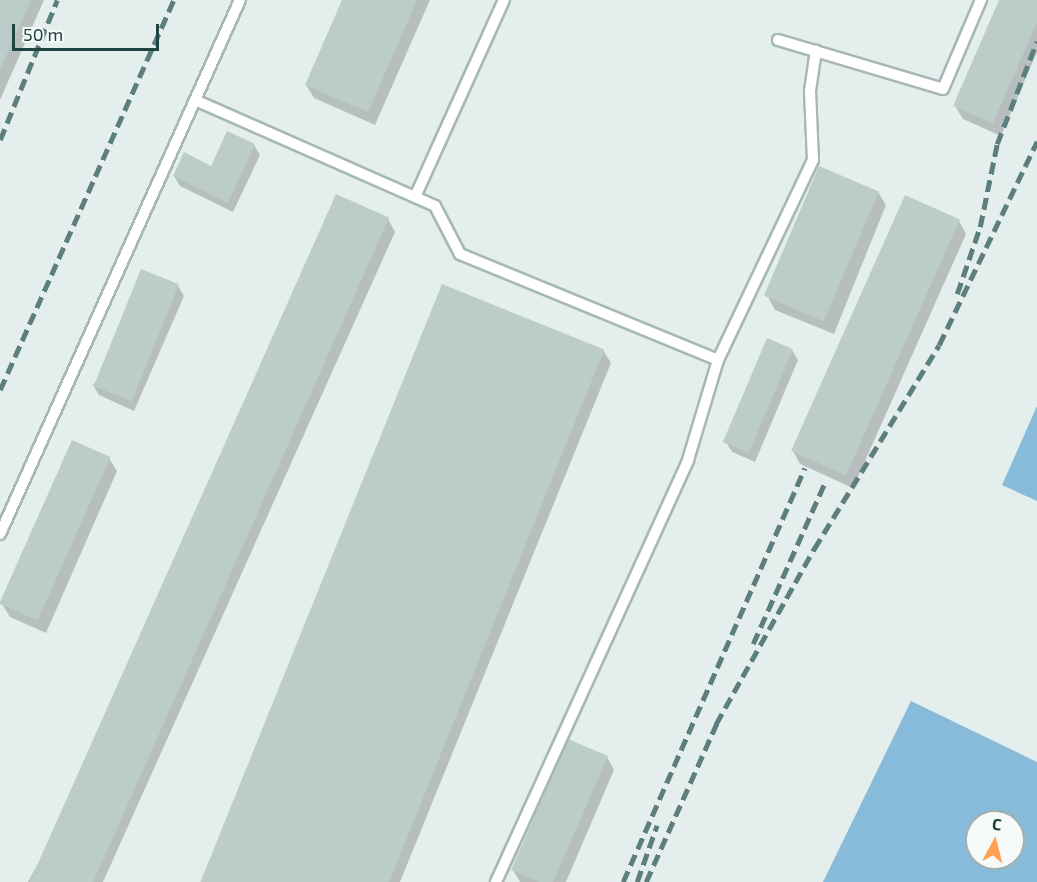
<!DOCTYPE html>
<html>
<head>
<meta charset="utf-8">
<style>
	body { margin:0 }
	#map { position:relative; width:1037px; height:882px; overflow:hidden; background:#e4efed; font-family:"Exo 2",sans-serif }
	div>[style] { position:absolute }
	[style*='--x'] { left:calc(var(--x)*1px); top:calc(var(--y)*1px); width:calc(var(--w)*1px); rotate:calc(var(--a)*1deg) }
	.water>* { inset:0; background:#88bbd9 }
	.shadow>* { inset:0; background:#0003 }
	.building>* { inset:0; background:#bccdc9; transform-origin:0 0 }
	.roads { filter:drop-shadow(2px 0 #a6b8b6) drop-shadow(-2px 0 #a6b8b6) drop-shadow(0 2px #a6b8b6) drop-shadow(0 -2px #a6b8b6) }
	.lane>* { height:10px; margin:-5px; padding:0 5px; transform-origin:5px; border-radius:5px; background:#fff }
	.rail>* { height:4.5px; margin-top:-2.25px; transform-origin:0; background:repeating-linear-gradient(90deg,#5c7e7c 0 12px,transparent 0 18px) }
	span { translate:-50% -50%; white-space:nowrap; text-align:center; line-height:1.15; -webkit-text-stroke:4.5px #f6fbf9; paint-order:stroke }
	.north { position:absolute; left:965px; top:810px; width:60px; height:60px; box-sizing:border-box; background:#f6fbf9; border:2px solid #a1b1af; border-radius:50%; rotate:7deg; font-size:16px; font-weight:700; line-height:24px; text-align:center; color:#214341 }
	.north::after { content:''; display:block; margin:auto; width:21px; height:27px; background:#ffa153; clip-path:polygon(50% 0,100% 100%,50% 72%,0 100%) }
	.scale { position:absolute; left:12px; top:24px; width:147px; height:27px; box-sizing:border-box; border:3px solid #214341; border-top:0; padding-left:8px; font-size:18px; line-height:21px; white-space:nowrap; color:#214341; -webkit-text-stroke:4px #f6fbf9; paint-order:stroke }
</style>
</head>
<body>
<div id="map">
	<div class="water">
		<div style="clip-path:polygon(1037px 406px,1037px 501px,1002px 485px)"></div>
		<div style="clip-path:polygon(evenodd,911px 701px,1037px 762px,1037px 882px,823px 882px,911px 701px,977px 822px,1013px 822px,1013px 858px,977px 858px,977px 822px)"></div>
	</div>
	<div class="shadow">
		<div style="clip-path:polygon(0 0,44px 0,0 100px)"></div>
		<div style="clip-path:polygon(343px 0,430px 0,375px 125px,314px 98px,306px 85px)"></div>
		<div style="clip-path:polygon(1001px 0,1037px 0,1037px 52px,1001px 136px,963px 119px,955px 106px)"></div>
		<div style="clip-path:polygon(254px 145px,260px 155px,233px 212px,180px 186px,174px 176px,212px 168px)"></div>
		<div style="clip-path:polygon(878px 192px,886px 205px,834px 334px,775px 310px,768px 297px)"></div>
		<div style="clip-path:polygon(388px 219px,395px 232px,103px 882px,28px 882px)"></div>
		<div style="clip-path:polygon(959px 221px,966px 234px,853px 488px,800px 464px,793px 451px)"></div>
		<div style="clip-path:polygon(178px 286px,184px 296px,134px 411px,99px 395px,93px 385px)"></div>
		<div style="clip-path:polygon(603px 350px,611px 363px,400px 882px,201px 882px)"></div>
		<div style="clip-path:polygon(792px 350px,798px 360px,755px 462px,732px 452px,726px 442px)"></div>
		<div style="clip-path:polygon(109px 458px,117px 471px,46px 633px,10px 617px,2px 604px)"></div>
		<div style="clip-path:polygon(607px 757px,614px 770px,566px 882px,520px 882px,513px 870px)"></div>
	</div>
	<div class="building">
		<div style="clip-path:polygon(0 0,31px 0,0 70px)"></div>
		<div style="clip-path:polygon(342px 0,417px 0,368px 112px,305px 85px)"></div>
		<div style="clip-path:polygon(999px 0,1037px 0,1037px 22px,993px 123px,953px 106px)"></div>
		<div style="clip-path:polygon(227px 131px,255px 144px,228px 203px,173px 176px,184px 152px,211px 166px)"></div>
		<div style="left:819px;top:166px;width:65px;height:141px;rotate:23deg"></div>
		<div style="left:336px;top:194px;width:58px;height:755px;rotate:24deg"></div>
		<div style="left:905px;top:195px;width:60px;height:280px;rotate:24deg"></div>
		<div style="left:141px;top:269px;width:41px;height:126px;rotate:22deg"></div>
		<div style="left:442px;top:284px;width:175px;height:645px;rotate:22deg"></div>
		<div style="left:767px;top:338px;width:28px;height:113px;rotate:23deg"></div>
		<div style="left:72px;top:440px;width:42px;height:179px;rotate:24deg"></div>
		<div style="clip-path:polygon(568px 739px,608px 756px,553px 882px,539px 882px,511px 870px)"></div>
	</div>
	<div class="roads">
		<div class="lane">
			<div style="--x:778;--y:40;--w:172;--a:16.5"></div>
			<div style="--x:943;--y:89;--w:97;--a:-66.9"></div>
			<div style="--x:195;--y:100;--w:262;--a:23.8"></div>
			<div style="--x:435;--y:206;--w:54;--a:62.5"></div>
			<div style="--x:460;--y:254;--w:279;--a:22.3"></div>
			<div style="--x:415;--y:197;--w:216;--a:-65.7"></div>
			<div style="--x:0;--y:534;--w:585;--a:-65.8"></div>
			<div style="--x:496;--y:882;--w:464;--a:-65.5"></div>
			<div style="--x:688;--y:460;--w:104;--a:-73.3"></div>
			<div style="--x:718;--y:360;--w:221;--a:-64.6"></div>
			<div style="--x:813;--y:160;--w:69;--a:-92.5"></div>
			<div style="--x:810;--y:91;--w:41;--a:-81.7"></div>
		</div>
	</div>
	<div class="rail">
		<div style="--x:0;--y:140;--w:151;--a:-67.8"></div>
		<div style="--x:957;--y:294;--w:71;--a:-71.1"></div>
		<div style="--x:980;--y:227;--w:85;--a:-78.4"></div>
		<div style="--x:997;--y:144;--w:110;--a:-68.8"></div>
		<div style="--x:0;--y:390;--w:427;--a:-66"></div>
		<div style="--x:753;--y:644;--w:180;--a:-66"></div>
		<div style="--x:716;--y:724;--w:201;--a:-60.8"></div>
		<div style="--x:814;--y:549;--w:239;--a:-58.5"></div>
		<div style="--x:939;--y:345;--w:226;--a:-64.3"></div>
		<div style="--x:623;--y:882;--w:452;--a:-66.3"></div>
		<div style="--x:637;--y:882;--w:60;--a:-70.7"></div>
		<div style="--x:646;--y:882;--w:180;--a:-66"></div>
	</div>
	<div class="north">С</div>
	<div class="scale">50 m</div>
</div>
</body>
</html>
